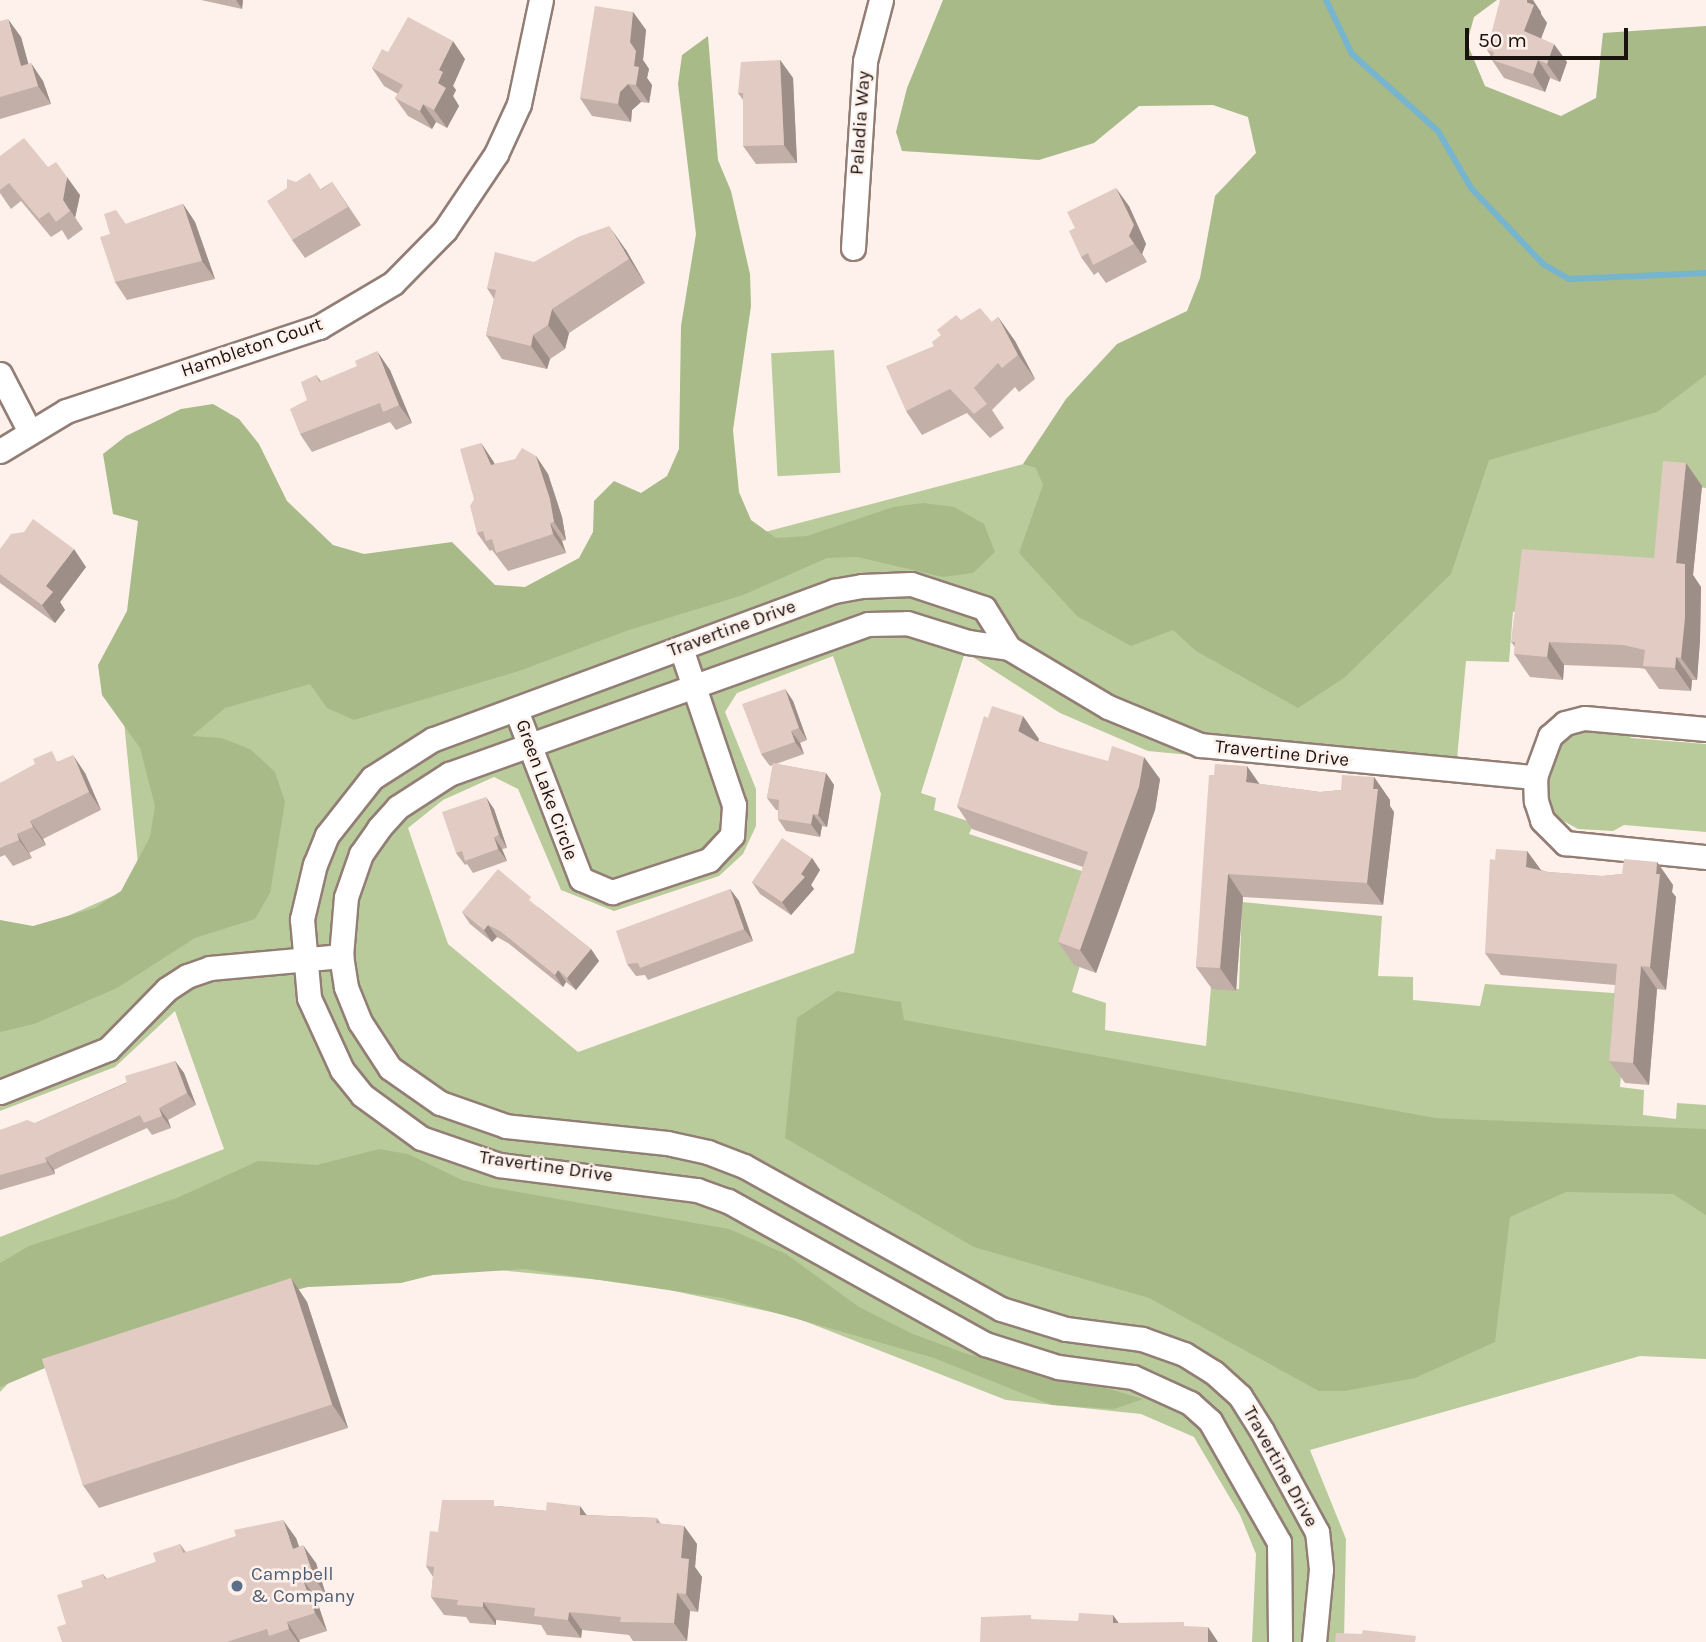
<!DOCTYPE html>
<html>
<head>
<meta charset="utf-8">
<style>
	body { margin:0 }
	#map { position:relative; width:1706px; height:1642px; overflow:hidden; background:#fef1eb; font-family:Karla,sans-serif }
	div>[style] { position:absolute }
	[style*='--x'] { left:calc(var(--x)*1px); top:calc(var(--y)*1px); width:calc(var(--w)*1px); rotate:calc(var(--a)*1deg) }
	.green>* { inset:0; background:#b9cb9b; transform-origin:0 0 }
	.forest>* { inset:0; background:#a7ba87 }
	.stream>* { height:6px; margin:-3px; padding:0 3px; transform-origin:3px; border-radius:3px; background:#77b4ce }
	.roads { filter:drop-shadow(2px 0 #927e75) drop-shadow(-2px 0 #927e75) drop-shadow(0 2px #927e75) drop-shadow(0 -2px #927e75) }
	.minor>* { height:23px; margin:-11.5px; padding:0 11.5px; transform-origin:11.5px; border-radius:11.5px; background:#fff }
	.wall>* { inset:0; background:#c2afa7 }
	.shaded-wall>* { inset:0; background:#9e8e88 }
	.building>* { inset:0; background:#e1cbc2; transform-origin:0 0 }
	.dots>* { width:19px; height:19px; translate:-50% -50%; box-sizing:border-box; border:4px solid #fef1eb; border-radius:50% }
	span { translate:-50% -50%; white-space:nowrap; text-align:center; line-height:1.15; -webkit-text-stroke:5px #fef1eb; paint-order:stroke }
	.street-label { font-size:19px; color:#1a120f }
	.service-label { font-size:19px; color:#4e5e75 }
	.left { translate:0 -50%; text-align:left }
	.scale { position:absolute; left:1465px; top:28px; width:163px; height:32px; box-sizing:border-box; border:4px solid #1a120f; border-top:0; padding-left:9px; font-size:21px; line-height:24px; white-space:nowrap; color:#1a120f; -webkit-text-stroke:5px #fef1eb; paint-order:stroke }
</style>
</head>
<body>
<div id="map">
	<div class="green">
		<div style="clip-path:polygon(evenodd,1706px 223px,1706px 488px,1677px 485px,1667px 573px,1513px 612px,1509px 662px,1466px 661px,1455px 781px,1148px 751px,1060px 713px,965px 652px,921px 793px,936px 798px,934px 810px,974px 823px,969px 834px,1106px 879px,1072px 992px,1106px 1003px,1105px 1030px,1206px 1046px,1211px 987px,1239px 989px,1242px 902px,1382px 916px,1378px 976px,1413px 977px,1413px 1000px,1480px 1006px,1485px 984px,1627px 994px,1620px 1087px,1644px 1090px,1643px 1115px,1676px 1119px,1677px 1103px,1706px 1105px,1706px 1359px,1640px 1356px,1310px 1450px,1346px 1539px,1344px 1642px,1252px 1642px,1256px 1554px,1240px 1515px,1194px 1437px,1141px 1414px,1006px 1400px,794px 1317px,642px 1284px,468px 1267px,329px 1273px,22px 1369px,0 1392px,0 1237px,224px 1149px,175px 1011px,115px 1067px,0 1111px,0 946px,140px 884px,122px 701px,1054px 456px,1706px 223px,833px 656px,881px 794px,854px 953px,578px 1052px,448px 944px,408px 828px,443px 800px,494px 777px,518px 789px,561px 890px,614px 911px,719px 876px,743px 854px,756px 826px,756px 789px,725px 712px,737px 693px,833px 656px)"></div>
		<div style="left:834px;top:350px;width:123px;height:63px;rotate:87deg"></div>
		<div style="clip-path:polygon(1577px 728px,1623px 729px,1631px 738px,1706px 744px,1706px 832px,1624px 825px,1613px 831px,1578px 829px,1558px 818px,1547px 801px,1547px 775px,1559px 739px)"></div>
	</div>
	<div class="forest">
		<div style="clip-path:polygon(943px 0,1497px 0,1474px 17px,1467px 43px,1485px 86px,1561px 116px,1596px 98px,1603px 33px,1706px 26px,1706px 375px,1657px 412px,1489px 460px,1451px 574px,1344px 678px,1298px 708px,1196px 651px,1173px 630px,1131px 646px,1077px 616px,1019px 553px,1043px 485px,1036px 468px,1023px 464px,1066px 399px,1117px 344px,1187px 311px,1200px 278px,1215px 196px,1256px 153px,1248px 117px,1213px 105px,1139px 106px,1094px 143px,1039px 160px,902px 151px,896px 132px,907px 88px)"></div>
		<div style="clip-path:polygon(708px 36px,718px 160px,731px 191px,750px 274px,751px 306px,733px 430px,739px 492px,751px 520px,776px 538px,807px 536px,893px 507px,923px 503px,954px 507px,984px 524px,995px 552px,973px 573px,943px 577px,857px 557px,827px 558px,743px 595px,629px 630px,519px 671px,354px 720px,327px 708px,310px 684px,225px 708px,192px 736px,221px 738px,250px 749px,275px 772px,285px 802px,270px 893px,255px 919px,195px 938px,117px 988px,34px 1024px,0 1032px,0 920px,33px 926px,95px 908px,121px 891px,150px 837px,155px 806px,140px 748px,102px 695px,98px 665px,127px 611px,138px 521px,113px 514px,103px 454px,126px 436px,181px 409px,213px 404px,239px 419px,259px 444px,287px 501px,333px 545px,364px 554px,452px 542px,495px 585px,525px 587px,579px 558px,593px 532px,594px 501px,614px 481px,641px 493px,667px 476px,679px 449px,681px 326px,696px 234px,678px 84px,682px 55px)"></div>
		<div style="clip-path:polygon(837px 991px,901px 1002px,904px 1020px,1435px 1118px,1706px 1129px,1706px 1215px,1673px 1194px,1566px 1192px,1510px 1217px,1495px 1342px,1415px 1378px,1344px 1391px,1319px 1391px,1149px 1298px,974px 1247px,785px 1138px,797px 1018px)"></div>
		<div style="clip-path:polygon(379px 1149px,408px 1154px,462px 1180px,490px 1187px,729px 1229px,786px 1254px,859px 1307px,913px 1334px,970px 1355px,1031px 1366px,1143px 1399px,1114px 1409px,1052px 1405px,934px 1358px,723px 1298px,524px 1269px,433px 1275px,401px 1283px,308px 1287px,140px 1328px,0 1387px,0 1263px,29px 1246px,177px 1198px,258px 1161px,317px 1165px)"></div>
	</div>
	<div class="stream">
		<div style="--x:1326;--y:0;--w:60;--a:64.3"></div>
		<div style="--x:1352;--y:54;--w:115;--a:41.8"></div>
		<div style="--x:1438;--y:131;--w:66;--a:59.9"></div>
		<div style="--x:1471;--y:188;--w:105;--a:46.5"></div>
		<div style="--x:1543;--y:264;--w:30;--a:30"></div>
		<div style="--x:1569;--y:279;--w:137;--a:-2.5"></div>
	</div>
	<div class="roads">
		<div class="minor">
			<div style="--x:853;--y:248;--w:187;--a:-86.3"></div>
			<div style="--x:865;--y:61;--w:63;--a:-75.3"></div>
			<div style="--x:0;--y:374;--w:63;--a:62.6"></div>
			<div style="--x:0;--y:451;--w:77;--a:-31.2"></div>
			<div style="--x:66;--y:411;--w:267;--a:-18.4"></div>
			<div style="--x:319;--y:327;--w:86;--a:-30.7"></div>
			<div style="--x:393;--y:283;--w:74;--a:-45.5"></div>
			<div style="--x:445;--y:230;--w:92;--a:-56.1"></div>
			<div style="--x:496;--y:154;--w:55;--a:-65.3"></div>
			<div style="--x:519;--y:104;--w:106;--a:-78.1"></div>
			<div style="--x:1009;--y:648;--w:47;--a:-122"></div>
			<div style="--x:984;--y:608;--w:77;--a:-161.8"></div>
			<div style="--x:911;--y:584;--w:49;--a:177.7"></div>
			<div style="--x:862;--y:586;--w:28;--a:170"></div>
			<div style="--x:834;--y:591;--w:427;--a:159.7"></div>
			<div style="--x:433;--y:739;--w:72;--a:147.4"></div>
			<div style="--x:372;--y:778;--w:73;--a:128.3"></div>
			<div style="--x:327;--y:835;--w:31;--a:112"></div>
			<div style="--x:315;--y:864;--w:57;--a:103.3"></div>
			<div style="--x:302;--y:919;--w:79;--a:84.9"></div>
			<div style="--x:309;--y:998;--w:79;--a:65.4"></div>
			<div style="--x:342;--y:1070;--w:32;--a:51"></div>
			<div style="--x:362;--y:1095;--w:73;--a:36.1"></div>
			<div style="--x:421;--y:1138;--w:83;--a:19.1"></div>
			<div style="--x:499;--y:1165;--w:200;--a:7.2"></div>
			<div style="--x:697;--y:1190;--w:33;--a:20"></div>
			<div style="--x:728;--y:1201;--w:294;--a:29.1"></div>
			<div style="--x:985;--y:1344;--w:77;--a:17.5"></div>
			<div style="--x:1058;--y:1367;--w:76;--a:7.6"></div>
			<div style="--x:1133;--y:1377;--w:63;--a:24.5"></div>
			<div style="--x:1190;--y:1403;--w:27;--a:42"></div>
			<div style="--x:1210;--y:1421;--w:139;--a:60.3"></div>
			<div style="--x:1279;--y:1542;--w:100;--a:89.4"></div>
			<div style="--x:516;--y:710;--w:181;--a:69"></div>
			<div style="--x:581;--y:879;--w:34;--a:23"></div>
			<div style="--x:612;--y:892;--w:102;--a:-18.3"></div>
			<div style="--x:709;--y:860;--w:34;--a:-47"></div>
			<div style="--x:732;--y:835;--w:30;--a:-86"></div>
			<div style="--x:734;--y:805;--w:166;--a:-108.7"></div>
			<div style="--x:1706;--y:729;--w:122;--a:-174.8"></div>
			<div style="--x:1584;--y:718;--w:20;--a:165"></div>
			<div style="--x:1565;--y:723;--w:20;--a:139"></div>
			<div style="--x:1550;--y:736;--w:44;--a:110.1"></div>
			<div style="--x:1535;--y:777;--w:24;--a:88"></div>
			<div style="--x:1536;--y:801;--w:20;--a:72"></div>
			<div style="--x:1542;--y:820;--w:33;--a:45"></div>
			<div style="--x:1565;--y:843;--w:142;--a:5.7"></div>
			<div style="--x:0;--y:1092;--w:116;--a:-21.7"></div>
			<div style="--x:108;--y:1049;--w:84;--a:-45.5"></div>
			<div style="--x:167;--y:989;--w:24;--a:-33"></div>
			<div style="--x:187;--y:976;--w:24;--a:-19"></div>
			<div style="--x:210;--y:968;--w:132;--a:-5.2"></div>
			<div style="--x:1314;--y:1642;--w:73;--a:-84.5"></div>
			<div style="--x:1321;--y:1569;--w:37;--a:-96"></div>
			<div style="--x:1317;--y:1532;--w:115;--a:-118.6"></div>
			<div style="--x:1262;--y:1431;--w:41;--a:-122.2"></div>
			<div style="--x:1240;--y:1396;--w:36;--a:-138"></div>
			<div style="--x:1213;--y:1372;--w:34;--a:-148"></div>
			<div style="--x:1184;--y:1354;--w:45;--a:-160.3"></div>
			<div style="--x:1142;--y:1339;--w:77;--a:-172.5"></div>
			<div style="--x:1066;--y:1329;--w:68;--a:-162.9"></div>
			<div style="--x:1001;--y:1309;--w:294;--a:-150.9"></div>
			<div style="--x:744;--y:1166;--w:39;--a:-159"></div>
			<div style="--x:708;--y:1152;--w:42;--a:-167.6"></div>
			<div style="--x:667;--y:1143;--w:162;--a:-174"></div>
			<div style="--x:506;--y:1126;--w:70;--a:-160.8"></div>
			<div style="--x:440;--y:1103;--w:61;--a:-145"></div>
			<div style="--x:390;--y:1068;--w:55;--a:-123.1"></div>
			<div style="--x:360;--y:1022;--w:38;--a:-112"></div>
			<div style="--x:346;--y:987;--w:31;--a:-99"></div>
			<div style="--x:341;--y:956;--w:59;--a:-85.2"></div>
			<div style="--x:346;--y:897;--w:46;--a:-70.8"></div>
			<div style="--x:361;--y:854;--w:32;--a:-55"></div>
			<div style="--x:379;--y:828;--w:28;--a:-48"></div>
			<div style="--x:398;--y:807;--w:61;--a:-32.9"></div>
			<div style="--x:449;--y:774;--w:445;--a:-19.7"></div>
			<div style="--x:868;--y:624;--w:39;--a:-1"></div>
			<div style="--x:907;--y:623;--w:64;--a:17.3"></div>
			<div style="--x:968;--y:642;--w:41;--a:8.3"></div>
			<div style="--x:1009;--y:648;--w:115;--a:30.8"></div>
			<div style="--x:1108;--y:707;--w:100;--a:22.4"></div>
			<div style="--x:1200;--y:745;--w:337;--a:5.5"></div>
		</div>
	</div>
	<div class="wall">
		<div style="clip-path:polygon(201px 0,243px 0,242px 9px)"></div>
		<div style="clip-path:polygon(633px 12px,646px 30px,643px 60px,649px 69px,647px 78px,652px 85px,649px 103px,641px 102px,632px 110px,631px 122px,592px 116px,580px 98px)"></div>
		<div style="clip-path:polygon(1541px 12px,1541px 14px,1547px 23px,1541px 38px,1567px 62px,1560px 82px,1550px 78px,1545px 92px,1504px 78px,1492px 60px,1492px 58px,1487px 50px)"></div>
		<div style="clip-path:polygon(0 21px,21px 37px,28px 64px,43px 81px,51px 104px,0 119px)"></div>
		<div style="clip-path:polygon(388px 52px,465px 59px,453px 86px,456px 90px,453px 96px,459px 106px,447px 128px,436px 122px,432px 129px,408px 116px,395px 98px,398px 94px,384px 86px,372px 68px)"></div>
		<div style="clip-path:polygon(780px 60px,793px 78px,797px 163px,756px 164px,743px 146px,743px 100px,738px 93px)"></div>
		<div style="clip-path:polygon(0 156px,48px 167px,80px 195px,75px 218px,83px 229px,68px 240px,62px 230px,51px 237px,21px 201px,11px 209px,0 193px)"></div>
		<div style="clip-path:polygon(332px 182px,361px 225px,305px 258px,292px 240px,321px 189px)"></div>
		<div style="clip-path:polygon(183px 204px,195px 222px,215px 279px,127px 300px,115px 282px,126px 224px)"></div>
		<div style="clip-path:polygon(1129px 206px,1146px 244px,1142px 254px,1147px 262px,1106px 283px,1098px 272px,1094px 275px,1081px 257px)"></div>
		<div style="clip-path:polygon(626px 250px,645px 283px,569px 333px,565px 349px,550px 359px,547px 369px,502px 359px,486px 335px,494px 299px,487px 288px,534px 262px)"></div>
		<div style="clip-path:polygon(998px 317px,1015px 341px,1035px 379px,1019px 392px,1015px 387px,992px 410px,1004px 428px,990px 438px,967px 413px,922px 435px,906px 411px,934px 346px,992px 322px)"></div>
		<div style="clip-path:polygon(390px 370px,412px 423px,396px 430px,390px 422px,312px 452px,300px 434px,307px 400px,316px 375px,321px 381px)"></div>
		<div style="clip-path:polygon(481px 443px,495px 464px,536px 456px,548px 474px,562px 517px,566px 540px,562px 541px,566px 553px,508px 571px,492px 550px,490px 551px,477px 533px,474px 499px)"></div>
		<div style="clip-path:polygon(1686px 463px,1702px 486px,1693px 575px,1701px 587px,1700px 640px,1697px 680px,1692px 680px,1691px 691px,1659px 689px,1645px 669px,1639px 668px,1564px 665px,1563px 680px,1530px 677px,1514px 654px,1515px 647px,1511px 642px,1654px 558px)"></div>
		<div style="clip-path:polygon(0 549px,86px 567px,60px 602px,65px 610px,55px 623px,0 583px)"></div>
		<div style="clip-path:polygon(785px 689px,793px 701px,807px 740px,800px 743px,804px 754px,776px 764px,826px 773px,834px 785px,827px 827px,822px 826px,820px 837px,786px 831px,778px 819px,778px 810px,776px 810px,767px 798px,773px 765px,770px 766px,761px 754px)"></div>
		<div style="clip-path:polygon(1039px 739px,1038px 741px,1160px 779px,1155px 810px,1096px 973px,1074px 965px,1058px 942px,1083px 867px,972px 829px,957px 806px)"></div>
		<div style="clip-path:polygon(59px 761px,85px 773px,101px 810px,43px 839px,46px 845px,29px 853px,32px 858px,13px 866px,5px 855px,0 857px,0 783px)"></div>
		<div style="clip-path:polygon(1214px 775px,1260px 784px,1320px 792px,1341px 790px,1374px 777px,1390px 800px,1390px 806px,1394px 812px,1383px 905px,1243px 897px,1236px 991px,1212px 989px,1196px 967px)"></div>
		<div style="clip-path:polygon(494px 809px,507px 848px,502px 849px,507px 861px,473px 873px,467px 864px,465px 865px,456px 853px)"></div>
		<div style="clip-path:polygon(1527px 851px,1541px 870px,1548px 872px,1602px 876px,1622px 874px,1657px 862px,1673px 885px,1672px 892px,1676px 897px,1666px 990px,1657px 989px,1649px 1085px,1625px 1083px,1609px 1061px,1615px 985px,1501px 975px,1485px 953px)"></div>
		<div style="clip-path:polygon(812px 858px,820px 870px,811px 885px,814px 889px,791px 915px,760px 894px,752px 882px)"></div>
		<div style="clip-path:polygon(730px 889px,739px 901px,753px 941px,648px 980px,645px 975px,636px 976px,627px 964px)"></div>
		<div style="clip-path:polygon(538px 907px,591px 949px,599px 961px,576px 990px,566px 982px,563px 987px,508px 943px,497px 937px,492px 942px,470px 924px,462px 912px)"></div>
		<div style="clip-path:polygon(175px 1061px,184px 1073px,196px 1105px,168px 1120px,171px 1128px,152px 1135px,147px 1128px,64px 1165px,54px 1170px,55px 1174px,0 1190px,0 1130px,35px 1123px)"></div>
		<div style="clip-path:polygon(291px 1278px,307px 1302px,348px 1428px,99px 1508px,82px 1484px)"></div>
		<div style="clip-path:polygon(498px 1506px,587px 1515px,657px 1518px,661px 1524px,684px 1526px,697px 1544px,695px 1567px,702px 1577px,698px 1612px,690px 1611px,687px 1641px,633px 1641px,629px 1635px,582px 1630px,581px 1638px,547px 1635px,541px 1625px,496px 1620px,496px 1625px,470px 1623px,466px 1617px,444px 1615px,431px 1597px,433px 1577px,426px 1566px,438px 1532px)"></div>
		<div style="clip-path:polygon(296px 1538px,299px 1547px,316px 1563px,326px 1595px,316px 1598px,327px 1631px,299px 1640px,300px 1642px,62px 1642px,66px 1624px,83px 1587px,103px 1574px,107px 1579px,156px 1562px,180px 1544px,186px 1552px)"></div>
	</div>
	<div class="shaded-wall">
		<div style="clip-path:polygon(236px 0,243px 0,242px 9px)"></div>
		<div style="clip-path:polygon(1527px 0,1533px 0,1541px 12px,1541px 14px,1547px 23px,1537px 49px,1524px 31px)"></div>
		<div style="clip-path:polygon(633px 12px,646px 30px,643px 60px,649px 69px,647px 78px,652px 85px,649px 103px,636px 85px,630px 42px)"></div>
		<div style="clip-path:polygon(8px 19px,21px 37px,34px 84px,21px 66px)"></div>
		<div style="clip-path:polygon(453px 41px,465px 59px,453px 86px,456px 90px,453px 96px,459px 106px,447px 128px,434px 110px,439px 70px)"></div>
		<div style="clip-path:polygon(1554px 44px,1567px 62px,1560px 82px,1547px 64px)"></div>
		<div style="clip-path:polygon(780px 60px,793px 78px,797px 163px,784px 145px)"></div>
		<div style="clip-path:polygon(1538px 60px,1550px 78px,1545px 92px,1533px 74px)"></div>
		<div style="clip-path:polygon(31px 63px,43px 81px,51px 104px,38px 86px)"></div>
		<div style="clip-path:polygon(628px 84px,641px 102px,632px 110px,631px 122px,618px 104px,620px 92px)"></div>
		<div style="clip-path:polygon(423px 104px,436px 122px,432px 129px,420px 111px)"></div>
		<div style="clip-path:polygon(67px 177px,80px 195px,75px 218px,83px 229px,63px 200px)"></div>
		<div style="clip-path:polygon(1116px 188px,1129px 206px,1146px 244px,1142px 254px,1147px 262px,1129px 236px)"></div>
		<div style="clip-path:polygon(183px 204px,195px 222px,215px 279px,202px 261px)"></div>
		<div style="clip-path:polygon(609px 226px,626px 250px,645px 283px,629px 259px)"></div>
		<div style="clip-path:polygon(552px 309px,569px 333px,565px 349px,548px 325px)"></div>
		<div style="clip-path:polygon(998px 317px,1015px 341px,1035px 379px,1018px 355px)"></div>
		<div style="clip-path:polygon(533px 335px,550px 359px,547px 369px,531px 346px)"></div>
		<div style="clip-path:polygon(377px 351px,390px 370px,412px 423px,399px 405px)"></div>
		<div style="clip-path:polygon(481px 443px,493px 461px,503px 483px,491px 465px)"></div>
		<div style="clip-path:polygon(536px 456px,548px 474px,562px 517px,566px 540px,554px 522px)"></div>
		<div style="clip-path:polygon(1686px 463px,1702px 486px,1693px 575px,1701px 587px,1700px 640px,1697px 680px,1681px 658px,1676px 563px)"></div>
		<div style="clip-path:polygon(550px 523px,562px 541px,566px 553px,553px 534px)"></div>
		<div style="clip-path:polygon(74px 549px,86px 567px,60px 602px,65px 610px,55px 623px,42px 605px,46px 586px)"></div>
		<div style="clip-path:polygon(1549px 642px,1564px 665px,1563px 680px,1547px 657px)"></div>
		<div style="clip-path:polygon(1676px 657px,1692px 680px,1691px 691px,1675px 668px)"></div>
		<div style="clip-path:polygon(785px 689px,793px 701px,807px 740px,799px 728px)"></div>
		<div style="clip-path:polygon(1023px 716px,1039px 739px,1033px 754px,1018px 731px)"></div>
		<div style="clip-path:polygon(791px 731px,800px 743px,804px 754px,795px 742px)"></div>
		<div style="clip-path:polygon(73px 755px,85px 773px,101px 810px,89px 792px)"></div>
		<div style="clip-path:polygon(1144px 757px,1160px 779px,1155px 810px,1096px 973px,1080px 950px)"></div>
		<div style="clip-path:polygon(1247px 766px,1263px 789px,1246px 782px)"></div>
		<div style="clip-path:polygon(826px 773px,834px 785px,827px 827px,818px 815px)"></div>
		<div style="clip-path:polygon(1374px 777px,1390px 800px,1390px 806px,1394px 812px,1383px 905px,1367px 883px)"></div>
		<div style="clip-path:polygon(486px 797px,494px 809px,507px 848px,499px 835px)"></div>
		<div style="clip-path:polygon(813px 814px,822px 826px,820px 837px,811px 824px)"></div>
		<div style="clip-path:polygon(30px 821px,43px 839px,46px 845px,33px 827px)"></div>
		<div style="clip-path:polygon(17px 834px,29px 853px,32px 858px,19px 840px)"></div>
		<div style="clip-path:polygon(494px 837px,502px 849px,507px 861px,498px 849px)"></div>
		<div style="clip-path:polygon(1527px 851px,1543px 873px,1526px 867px)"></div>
		<div style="clip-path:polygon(812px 858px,820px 870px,811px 885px,814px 889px,791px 915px,782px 902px)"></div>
		<div style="clip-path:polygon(1657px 862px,1673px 885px,1672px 892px,1676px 897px,1666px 990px,1650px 967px)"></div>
		<div style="clip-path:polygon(1228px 874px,1243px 897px,1236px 991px,1220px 968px)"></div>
		<div style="clip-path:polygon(730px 889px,739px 901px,753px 941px,744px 929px)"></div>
		<div style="clip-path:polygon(488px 925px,497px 937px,492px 942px,484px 930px)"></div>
		<div style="clip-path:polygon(591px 949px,599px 961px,576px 990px,567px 978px)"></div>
		<div style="clip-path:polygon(1641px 966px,1657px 989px,1649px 1085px,1633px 1063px)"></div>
		<div style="clip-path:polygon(558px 970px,566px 982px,563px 987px,555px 975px)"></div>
		<div style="clip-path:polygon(175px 1061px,184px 1073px,196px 1105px,187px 1093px)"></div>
		<div style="clip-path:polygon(159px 1108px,168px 1120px,171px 1128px,162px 1116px)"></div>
		<div style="clip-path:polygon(45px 1158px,54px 1170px,55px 1174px,47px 1162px)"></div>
		<div style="clip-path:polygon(291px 1278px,307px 1302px,348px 1428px,332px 1404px)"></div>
		<div style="clip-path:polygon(580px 1506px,593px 1524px,580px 1515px)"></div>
		<div style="clip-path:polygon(283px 1520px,296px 1538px,306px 1567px,293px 1549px)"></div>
		<div style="clip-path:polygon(684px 1526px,697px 1544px,695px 1567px,702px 1577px,698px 1612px,686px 1594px,681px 1558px)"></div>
		<div style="clip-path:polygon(303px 1545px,316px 1563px,326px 1595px,314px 1577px)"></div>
		<div style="clip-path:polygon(303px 1580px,316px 1598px,327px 1631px,315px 1613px)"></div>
		<div style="clip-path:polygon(677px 1593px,690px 1611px,687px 1641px,674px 1623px)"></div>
		<div style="clip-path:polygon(483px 1602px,496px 1620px,496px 1625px,483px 1607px)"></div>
		<div style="clip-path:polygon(569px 1612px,582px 1630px,581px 1638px,568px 1620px)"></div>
		<div style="clip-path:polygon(1113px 1615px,1126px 1633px,1113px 1623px)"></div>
		<div style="clip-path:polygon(287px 1622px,299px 1640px,300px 1642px,298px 1642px,289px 1629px)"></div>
		<div style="clip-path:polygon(1208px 1627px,1218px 1642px,1208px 1642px)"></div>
	</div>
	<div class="building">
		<div style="clip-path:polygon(1500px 0,1527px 0,1526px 2px,1534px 5px,1524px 31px,1554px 44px,1547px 64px,1538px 60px,1533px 74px,1492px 60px,1494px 52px,1487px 50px)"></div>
		<div style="clip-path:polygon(595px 6px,633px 12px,630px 42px,636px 51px,634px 66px,639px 67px,636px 85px,628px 84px,620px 92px,618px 104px,580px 98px)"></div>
		<div style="clip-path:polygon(408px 17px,453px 41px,439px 70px,443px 72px,438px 83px,446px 88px,434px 110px,423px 104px,420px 111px,395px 98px,403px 85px,372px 68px,382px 49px,388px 52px)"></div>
		<div style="clip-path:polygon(8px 19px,21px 66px,31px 63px,38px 86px,0 97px,0 21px)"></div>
		<div style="clip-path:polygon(780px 60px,784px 145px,743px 146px,743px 93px,738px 93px,741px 62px)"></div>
		<div style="clip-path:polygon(24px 138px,48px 167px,56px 162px,67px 177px,63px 200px,70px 211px,56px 222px,49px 212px,39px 219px,9px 183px,0 190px,0 156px)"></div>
		<div style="clip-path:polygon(310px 173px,321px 190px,332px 182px,348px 207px,292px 240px,267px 201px,287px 188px,287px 179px,296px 182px)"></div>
		<div style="clip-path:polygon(1116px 188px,1134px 225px,1129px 236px,1134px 244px,1093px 265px,1088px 253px,1081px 257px,1069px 231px,1075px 228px,1067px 212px)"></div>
		<div style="clip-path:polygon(183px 204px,202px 261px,115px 282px,100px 237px,110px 234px,104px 214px,116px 210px,126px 224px)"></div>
		<div style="clip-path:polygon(609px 226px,629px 259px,552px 309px,548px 325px,533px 335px,531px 346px,486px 335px,496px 290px,487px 288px,495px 252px,534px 262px,578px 237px)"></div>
		<div style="clip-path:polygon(980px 308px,992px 322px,998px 317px,1018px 355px,1002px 368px,998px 363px,974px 388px,987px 404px,974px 414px,950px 389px,906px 411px,886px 366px,934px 346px,932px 342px,941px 335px,937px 330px,956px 315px,961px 320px)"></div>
		<div style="clip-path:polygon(377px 351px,399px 405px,383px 412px,380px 403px,300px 434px,290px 409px,307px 400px,301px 382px,316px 375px,319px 382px,357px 366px,355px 361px)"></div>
		<div style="clip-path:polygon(481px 443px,491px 465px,515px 459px,522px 448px,536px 456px,550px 499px,554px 522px,550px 523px,553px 534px,496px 553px,492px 539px,486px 541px,483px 531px,477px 533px,470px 506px,474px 499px,460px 449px)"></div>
		<div style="clip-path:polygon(1663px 461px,1686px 463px,1676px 563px,1685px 564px,1685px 618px,1681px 658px,1676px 657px,1675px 668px,1643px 666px,1645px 650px,1623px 645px,1549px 642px,1547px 657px,1514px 654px,1515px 642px,1511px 642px,1522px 549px,1654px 558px)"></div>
		<div style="clip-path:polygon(33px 519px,74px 549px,46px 586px,53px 592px,42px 605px,0 574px,0 549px,11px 534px,24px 532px)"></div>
		<div style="clip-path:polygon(785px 689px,799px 728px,791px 731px,795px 742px,761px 754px,742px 704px)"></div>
		<div style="clip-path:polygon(992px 706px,1023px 716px,1018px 731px,1036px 741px,1108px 761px,1112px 746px,1144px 757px,1139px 787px,1080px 950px,1058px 942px,1088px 852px,957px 806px,984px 716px,988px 718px)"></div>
		<div style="clip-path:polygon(52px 751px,57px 762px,73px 755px,89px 792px,30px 821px,33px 827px,17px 834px,19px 840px,0 848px,0 783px,35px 764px,33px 759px)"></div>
		<div style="clip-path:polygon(773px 763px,826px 773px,818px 815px,813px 814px,811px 824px,778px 819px,779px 800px,767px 798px)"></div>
		<div style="clip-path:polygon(1215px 764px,1247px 766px,1246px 782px,1320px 792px,1341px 790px,1342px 775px,1374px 777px,1373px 789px,1378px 789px,1367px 883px,1228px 874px,1220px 968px,1196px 967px,1209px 775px,1214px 775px)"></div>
		<div style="clip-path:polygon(486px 797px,499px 835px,494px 837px,498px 849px,465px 861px,462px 851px,456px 853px,442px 812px)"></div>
		<div style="clip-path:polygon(782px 838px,812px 858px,801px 874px,805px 877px,782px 902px,752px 882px)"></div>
		<div style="clip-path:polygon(1496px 849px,1527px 851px,1526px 867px,1548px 872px,1602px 876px,1622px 874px,1624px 859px,1657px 862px,1656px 874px,1660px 874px,1650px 967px,1641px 966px,1633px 1063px,1609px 1061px,1617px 964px,1485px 953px,1490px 859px,1495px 860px)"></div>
		<div style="clip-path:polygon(498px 869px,531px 897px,529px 900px,591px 949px,567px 978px,558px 970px,555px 975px,500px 931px,488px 925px,484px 930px,462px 912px)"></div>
		<div style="clip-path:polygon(730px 889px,744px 929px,640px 968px,638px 963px,627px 964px,616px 931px)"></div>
		<div style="clip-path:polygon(175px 1061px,187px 1093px,159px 1108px,162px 1116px,144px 1123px,140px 1115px,55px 1153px,45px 1158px,47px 1162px,0 1175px,0 1130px,27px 1120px,35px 1123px,127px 1083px,125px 1076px)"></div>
		<div style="left:291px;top:1278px;width:133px;height:262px;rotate:72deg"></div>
		<div style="clip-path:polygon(442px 1500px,494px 1500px,494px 1506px,546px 1511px,547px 1502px,580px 1506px,580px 1515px,657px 1518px,656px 1523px,684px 1526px,681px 1558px,689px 1559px,686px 1594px,677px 1593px,674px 1623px,620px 1622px,621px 1617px,569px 1612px,568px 1620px,534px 1616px,535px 1608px,483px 1602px,483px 1607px,457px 1605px,458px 1600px,431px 1597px,434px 1567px,426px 1566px,430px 1531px,438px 1532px)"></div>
		<div style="clip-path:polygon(283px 1520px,293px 1549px,303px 1545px,314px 1577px,303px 1580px,315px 1613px,287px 1622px,289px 1629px,269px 1636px,267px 1629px,227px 1642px,62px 1642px,57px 1627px,66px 1624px,57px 1595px,83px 1587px,81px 1581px,103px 1574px,105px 1579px,156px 1562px,153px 1553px,180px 1544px,183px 1553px,236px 1536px,234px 1530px)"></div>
		<div style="clip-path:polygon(1079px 1613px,1113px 1615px,1113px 1623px,1184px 1622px,1184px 1626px,1208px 1627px,1208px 1642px,980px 1642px,981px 1617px,1031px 1615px,1031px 1619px,1078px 1621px)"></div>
		<div style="clip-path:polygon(1363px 1630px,1416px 1636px,1415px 1642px,1335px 1642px,1336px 1633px,1362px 1634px)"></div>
	</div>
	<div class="dots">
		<div style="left:237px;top:1586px;background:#5c6f8a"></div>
	</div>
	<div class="street-label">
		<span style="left:861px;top:123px;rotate:-86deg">Paladia Way</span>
		<span style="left:252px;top:348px;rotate:-19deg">Hambleton Court</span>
		<span style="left:732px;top:629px;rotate:-20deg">Travertine Drive</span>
		<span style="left:1282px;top:754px;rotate:6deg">Travertine Drive</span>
		<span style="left:546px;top:790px;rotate:70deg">Green Lake Circle</span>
		<span style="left:546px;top:1167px;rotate:8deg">Travertine Drive</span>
		<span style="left:1280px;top:1467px;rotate:61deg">Travertine Drive</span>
	</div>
	<div class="service-label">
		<span class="left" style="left:251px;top:1586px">Campbell<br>&amp; Company</span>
	</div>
	<div class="scale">50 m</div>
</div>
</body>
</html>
